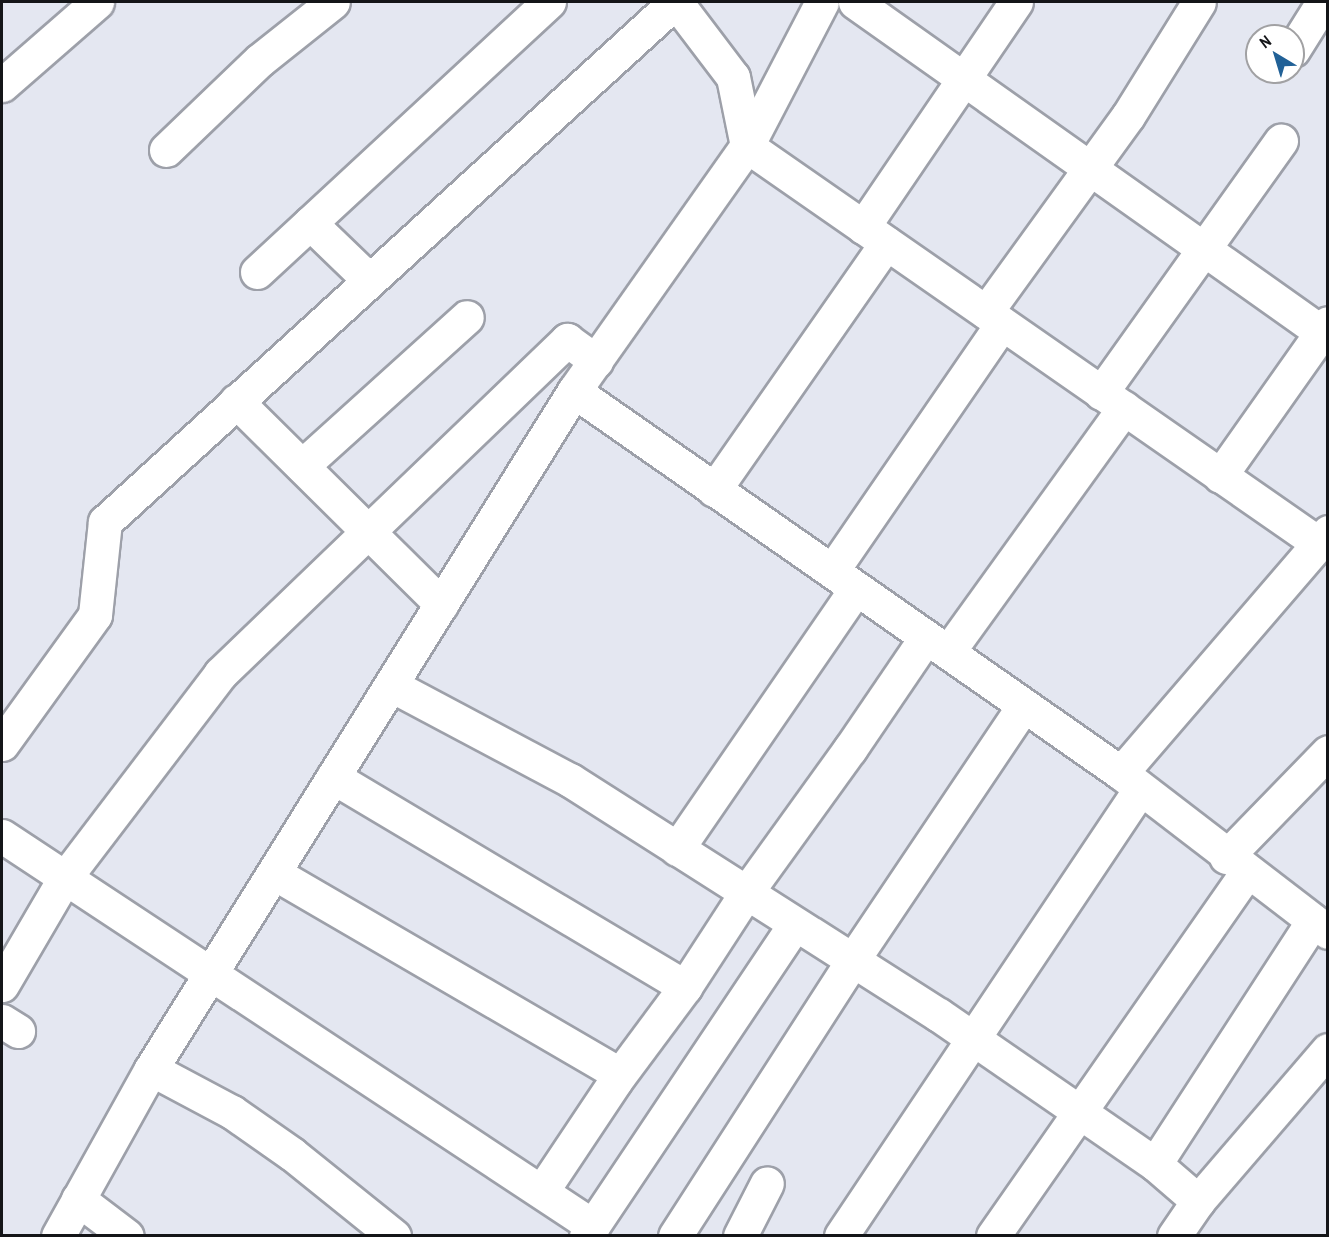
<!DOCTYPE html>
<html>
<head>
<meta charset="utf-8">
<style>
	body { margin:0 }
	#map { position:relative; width:1329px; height:1237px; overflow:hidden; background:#e4e7f1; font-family:"Archivo Narrow",sans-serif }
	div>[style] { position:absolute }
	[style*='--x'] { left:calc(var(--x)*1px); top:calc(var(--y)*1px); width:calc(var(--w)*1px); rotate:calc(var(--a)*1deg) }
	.roads { filter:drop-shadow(2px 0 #9da0a9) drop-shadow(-2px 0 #9da0a9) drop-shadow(0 2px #9da0a9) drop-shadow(0 -2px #9da0a9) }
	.minor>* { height:33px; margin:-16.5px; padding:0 16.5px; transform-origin:16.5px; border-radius:16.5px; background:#fff }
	span { translate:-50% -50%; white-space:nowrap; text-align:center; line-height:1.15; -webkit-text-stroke:5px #fff; paint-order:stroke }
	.frame { position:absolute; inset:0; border:3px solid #141518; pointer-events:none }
	.north { position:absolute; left:1245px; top:24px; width:60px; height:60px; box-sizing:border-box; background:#fff; border:2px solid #a1a1a3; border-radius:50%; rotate:322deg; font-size:16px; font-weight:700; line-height:24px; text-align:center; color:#141518 }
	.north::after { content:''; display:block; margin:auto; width:21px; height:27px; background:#216197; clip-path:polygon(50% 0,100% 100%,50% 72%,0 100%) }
</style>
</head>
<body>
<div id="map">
	<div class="roads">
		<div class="minor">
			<div style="--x:676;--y:2;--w:94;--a:52.8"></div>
			<div style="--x:733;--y:77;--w:70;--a:78.5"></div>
			<div style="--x:747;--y:146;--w:695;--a:34.81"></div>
			<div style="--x:855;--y:2;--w:571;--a:35.3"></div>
			<div style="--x:1293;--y:50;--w:57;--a:-58"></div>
			<div style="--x:2;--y:85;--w:126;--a:-41.1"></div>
			<div style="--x:166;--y:150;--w:130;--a:-43.8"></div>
			<div style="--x:260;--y:60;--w:93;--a:-38.5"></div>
			<div style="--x:310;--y:223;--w:82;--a:44"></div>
			<div style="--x:863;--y:227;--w:272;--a:-55.8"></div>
			<div style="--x:257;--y:272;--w:398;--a:-42.8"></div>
			<div style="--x:986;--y:312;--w:242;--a:-54.1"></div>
			<div style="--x:1128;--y:116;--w:134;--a:-58.1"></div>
			<div style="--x:574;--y:391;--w:667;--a:34.93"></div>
			<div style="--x:1121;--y:773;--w:261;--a:37.5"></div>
			<div style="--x:1101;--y:393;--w:310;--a:-54.5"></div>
			<div style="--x:236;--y:401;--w:289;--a:44.7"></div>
			<div style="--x:302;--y:466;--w:222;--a:-42.1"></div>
			<div style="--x:1220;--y:476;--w:187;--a:-54.8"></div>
			<div style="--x:714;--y:490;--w:301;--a:-55.1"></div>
			<div style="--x:832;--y:571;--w:300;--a:-55.5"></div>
			<div style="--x:948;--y:652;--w:301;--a:-54.2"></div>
			<div style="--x:391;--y:685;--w:203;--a:28"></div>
			<div style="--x:570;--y:780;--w:437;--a:32.5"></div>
			<div style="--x:939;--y:1015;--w:262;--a:34.6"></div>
			<div style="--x:1155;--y:1164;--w:57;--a:40.7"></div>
			<div style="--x:2;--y:744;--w:159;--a:-54.2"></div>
			<div style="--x:95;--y:615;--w:94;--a:-83.9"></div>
			<div style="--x:105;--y:522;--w:772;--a:-42.37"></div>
			<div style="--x:1121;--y:773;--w:318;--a:-49.3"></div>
			<div style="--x:333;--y:777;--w:410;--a:30.8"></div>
			<div style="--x:2;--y:836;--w:708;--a:33.42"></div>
			<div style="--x:677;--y:849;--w:316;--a:-55.5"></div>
			<div style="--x:1226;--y:857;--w:146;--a:-45.8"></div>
			<div style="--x:274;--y:873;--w:400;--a:30.2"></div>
			<div style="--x:2;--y:985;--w:123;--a:-59.7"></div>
			<div style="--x:64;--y:879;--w:258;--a:-52.7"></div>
			<div style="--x:220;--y:674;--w:482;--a:-43.9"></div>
			<div style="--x:567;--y:340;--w:36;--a:36"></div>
			<div style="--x:2;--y:1021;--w:19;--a:32"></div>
			<div style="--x:151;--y:1069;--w:92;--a:28"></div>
			<div style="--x:232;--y:1112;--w:73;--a:35"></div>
			<div style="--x:292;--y:1154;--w:131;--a:38.8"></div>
			<div style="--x:1155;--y:1164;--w:290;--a:-57"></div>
			<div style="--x:542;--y:1191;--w:133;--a:-56.3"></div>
			<div style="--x:616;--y:1080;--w:116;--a:-53.4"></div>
			<div style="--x:685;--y:987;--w:112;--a:-57"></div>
			<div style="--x:746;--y:893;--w:178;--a:-54.2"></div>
			<div style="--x:850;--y:749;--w:135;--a:-55.8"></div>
			<div style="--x:78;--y:1199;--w:61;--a:37.1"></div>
			<div style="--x:58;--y:1236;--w:191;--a:-60.9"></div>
			<div style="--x:151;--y:1069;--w:799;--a:-58.04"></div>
			<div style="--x:574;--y:391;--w:300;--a:-54.8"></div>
			<div style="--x:747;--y:146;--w:162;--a:-62.5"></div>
			<div style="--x:586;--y:1236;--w:374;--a:-56.2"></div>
			<div style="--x:675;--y:1236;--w:327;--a:-57.2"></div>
			<div style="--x:852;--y:961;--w:308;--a:-56.1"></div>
			<div style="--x:740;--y:1236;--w:59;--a:-63"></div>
			<div style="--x:841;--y:1236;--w:538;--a:-56.22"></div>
			<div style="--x:993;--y:1236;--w:444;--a:-55.1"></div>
			<div style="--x:1174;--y:1236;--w:42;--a:-55.6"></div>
			<div style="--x:1198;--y:1201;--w:199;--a:-49.3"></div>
		</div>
	</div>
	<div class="frame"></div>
	<div class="north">N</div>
</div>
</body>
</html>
